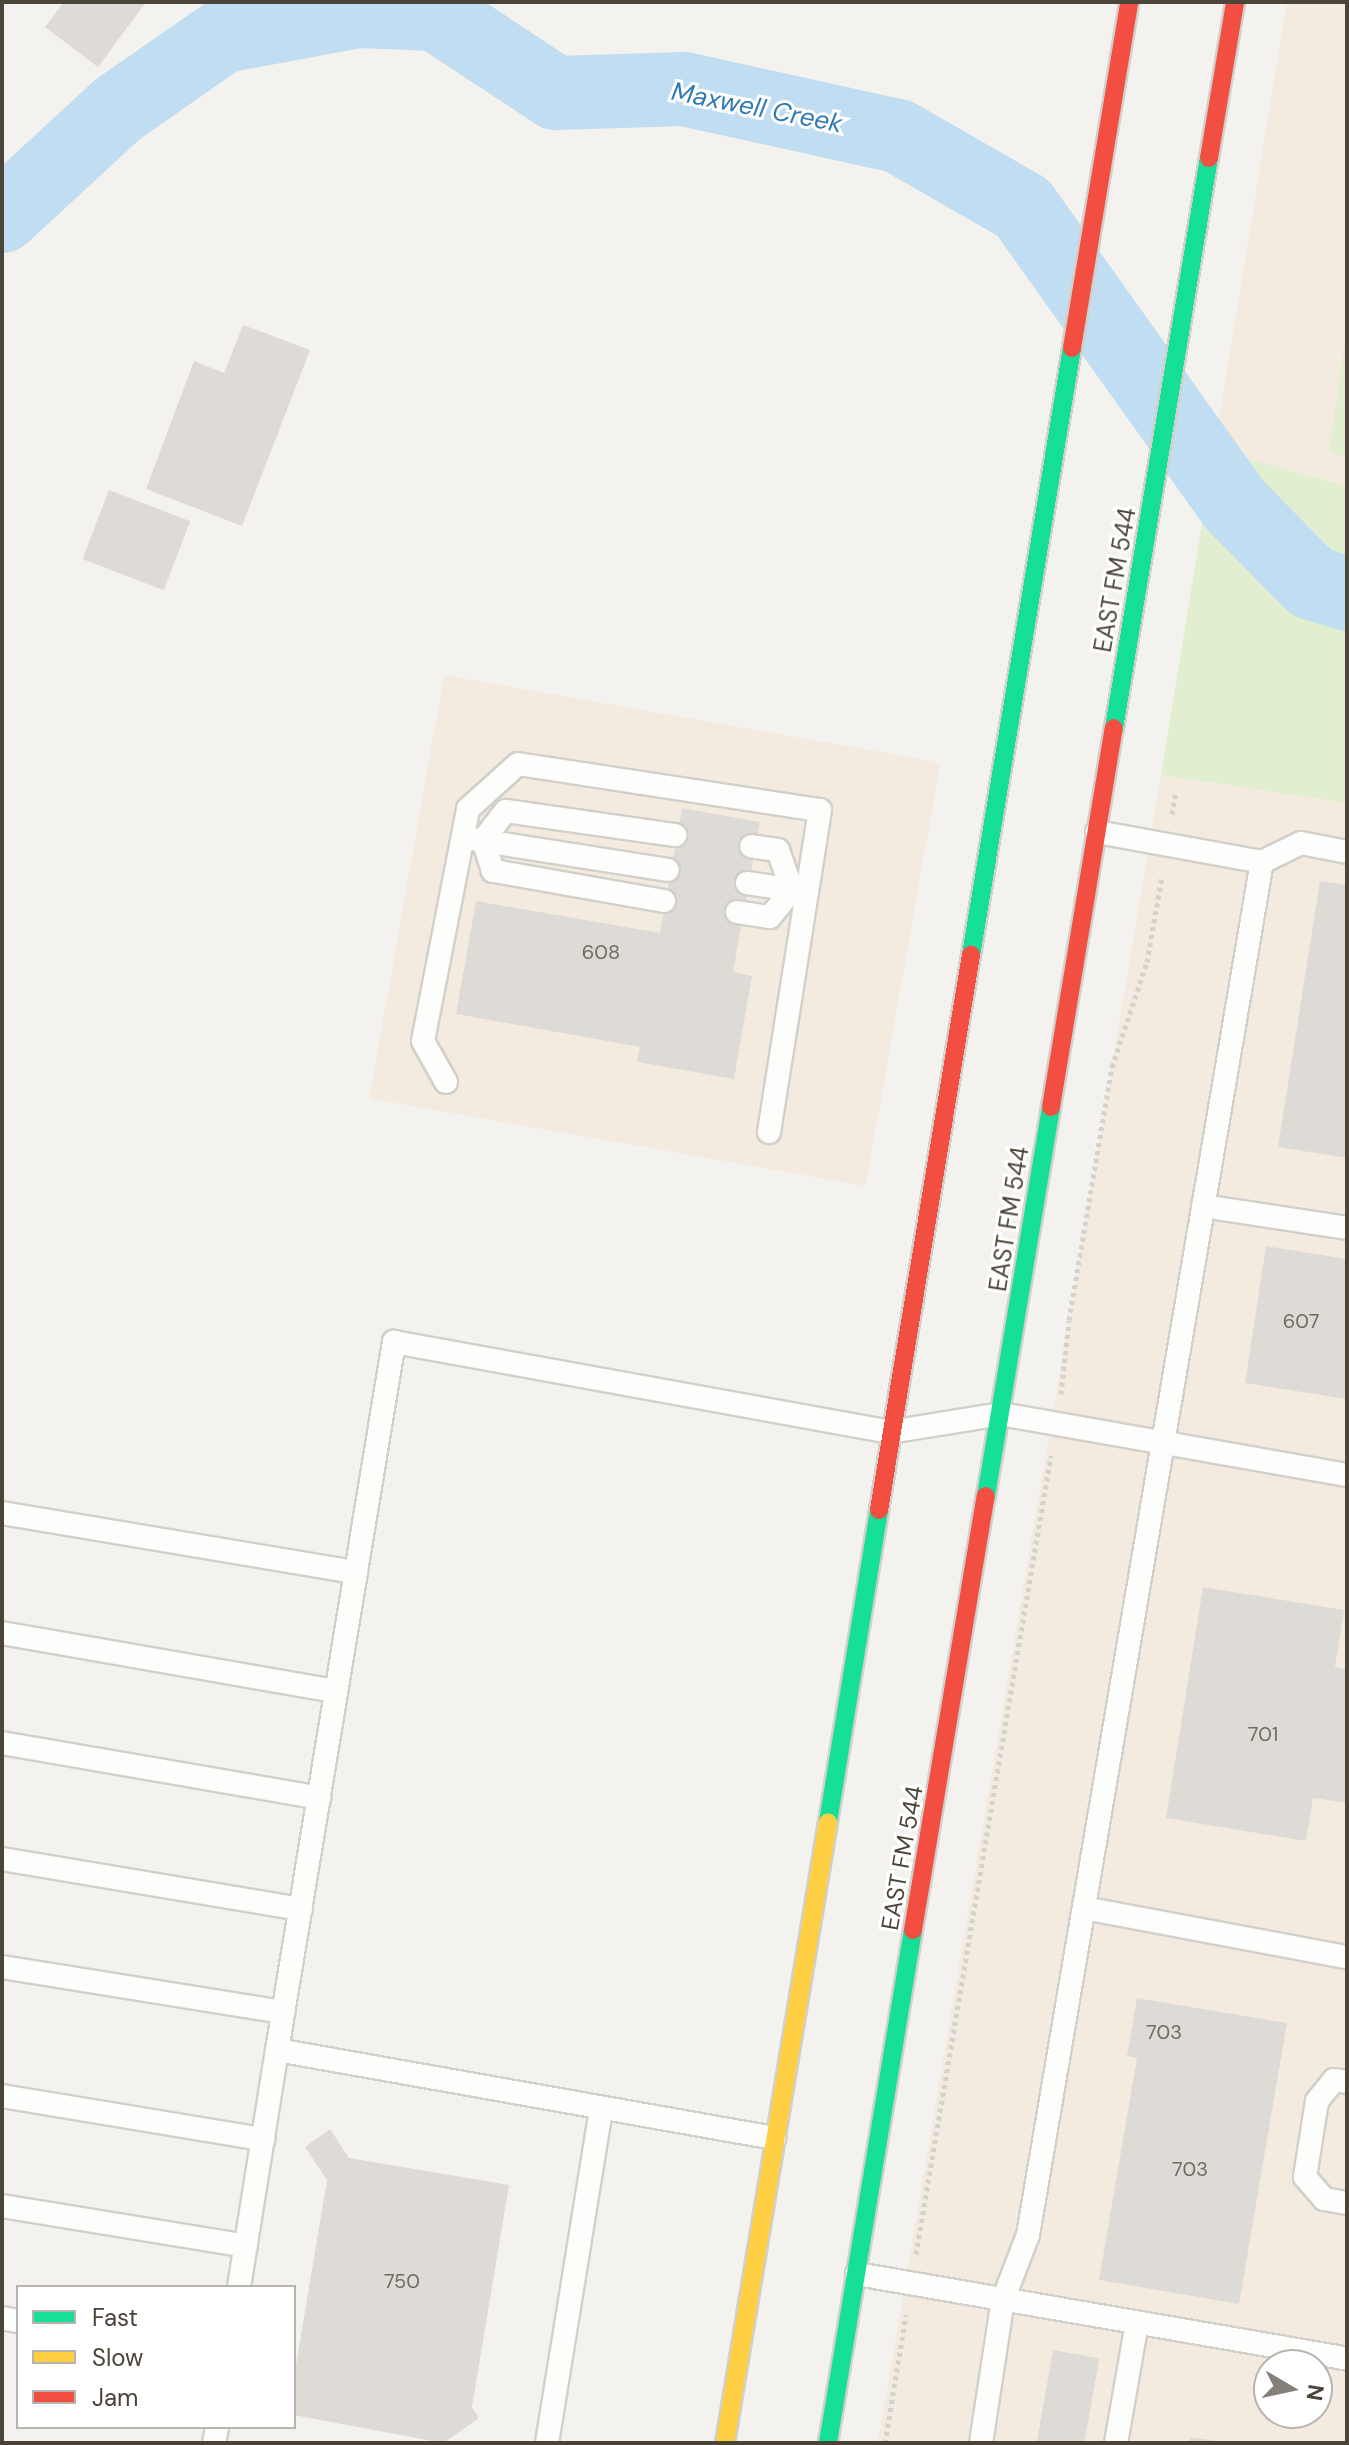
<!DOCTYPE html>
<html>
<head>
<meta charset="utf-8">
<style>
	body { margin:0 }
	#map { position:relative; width:1349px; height:2445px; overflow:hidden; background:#f4f2ee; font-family:"DM Sans",sans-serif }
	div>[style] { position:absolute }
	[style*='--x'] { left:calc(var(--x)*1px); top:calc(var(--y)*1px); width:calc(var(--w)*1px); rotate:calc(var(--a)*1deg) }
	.commercial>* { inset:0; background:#f3ebdf; transform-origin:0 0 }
	.green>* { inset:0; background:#e1eecf }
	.river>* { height:74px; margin:-37px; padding:0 37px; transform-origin:37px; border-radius:37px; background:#c0ddf1 }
	.building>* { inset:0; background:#dedbd6; transform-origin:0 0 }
	.path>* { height:5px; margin-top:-2.5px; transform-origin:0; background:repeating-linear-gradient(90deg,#d3d2cc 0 4px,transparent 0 8px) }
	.roads { filter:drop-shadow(2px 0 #d2d0cb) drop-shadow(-2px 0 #d2d0cb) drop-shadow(0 2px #d2d0cb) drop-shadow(0 -2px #d2d0cb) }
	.lane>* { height:22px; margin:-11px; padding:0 11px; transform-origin:11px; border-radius:11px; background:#fdfdfc }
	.fast>* { height:18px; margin:-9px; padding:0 9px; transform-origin:9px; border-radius:9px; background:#16e098 }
	.slow>* { height:18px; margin:-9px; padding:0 9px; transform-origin:9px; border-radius:9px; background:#ffcf43 }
	.jam>* { height:18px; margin:-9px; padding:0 9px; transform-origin:9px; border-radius:9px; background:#f24e42 }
	span { translate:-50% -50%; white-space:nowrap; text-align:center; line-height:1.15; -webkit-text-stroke:6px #fff; paint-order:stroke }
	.number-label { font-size:20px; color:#706a61 }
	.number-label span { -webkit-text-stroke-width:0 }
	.street-label { font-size:24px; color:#4b4439 }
	.water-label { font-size:26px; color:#2e7ab2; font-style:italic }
	.frame { position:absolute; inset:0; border:4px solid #4b4439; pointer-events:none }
	.legend { position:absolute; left:16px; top:2285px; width:280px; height:144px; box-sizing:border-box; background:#fff; border:2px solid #b7b4b0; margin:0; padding:10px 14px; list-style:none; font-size:24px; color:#4b4439 }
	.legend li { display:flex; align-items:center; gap:16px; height:40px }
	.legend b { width:40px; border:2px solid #b7b4b0 }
	.north { position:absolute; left:1253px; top:2349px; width:80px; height:80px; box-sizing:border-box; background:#fff; border:2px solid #b7b4b0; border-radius:50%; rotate:99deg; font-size:22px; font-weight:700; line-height:32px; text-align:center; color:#4b4439 }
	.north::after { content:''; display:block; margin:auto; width:28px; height:36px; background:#868178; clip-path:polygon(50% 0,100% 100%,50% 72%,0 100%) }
</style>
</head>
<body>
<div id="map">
	<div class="commercial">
		<div style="clip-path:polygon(1287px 2px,1347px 2px,1347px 486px,1214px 450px)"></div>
		<div style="left:444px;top:675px;width:504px;height:430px;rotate:10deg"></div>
		<div style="clip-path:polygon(evenodd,1161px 775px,1347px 803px,1347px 2443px,878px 2443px,1161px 775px,1269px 2365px,1317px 2365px,1317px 2413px,1269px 2413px,1269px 2365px)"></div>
	</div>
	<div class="green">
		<div style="clip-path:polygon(1347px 328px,1347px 457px,1329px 452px)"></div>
		<div style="clip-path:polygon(1214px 450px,1347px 486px,1347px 803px,1161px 775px)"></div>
	</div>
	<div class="river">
		<div style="--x:2;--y:216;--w:158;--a:-42.7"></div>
		<div style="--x:118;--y:109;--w:128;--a:-34.8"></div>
		<div style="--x:223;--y:36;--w:137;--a:-10.5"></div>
		<div style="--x:358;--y:11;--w:78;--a:2.2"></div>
		<div style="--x:436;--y:14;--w:144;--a:33.4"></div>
		<div style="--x:556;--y:93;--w:128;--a:-1.8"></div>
		<div style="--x:684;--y:89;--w:219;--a:12.4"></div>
		<div style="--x:898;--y:136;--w:144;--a:29.9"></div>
		<div style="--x:1023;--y:208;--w:364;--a:54.5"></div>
		<div style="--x:1234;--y:504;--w:111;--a:45.4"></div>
		<div style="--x:1312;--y:583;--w:37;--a:17"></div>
	</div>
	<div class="building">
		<div style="clip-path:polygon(64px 2px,146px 2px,98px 67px,45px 27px)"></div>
		<div style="clip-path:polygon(243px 325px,310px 350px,242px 526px,146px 489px,194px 361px,224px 373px)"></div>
		<div style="left:109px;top:490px;width:87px;height:74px;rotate:21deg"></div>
		<div style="clip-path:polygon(682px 808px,760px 822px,733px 972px,752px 976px,734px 1079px,637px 1062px,640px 1047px,456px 1014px,476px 901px,660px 933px)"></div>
		<div style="clip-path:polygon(1320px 881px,1347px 885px,1347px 1158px,1278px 1147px)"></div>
		<div style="clip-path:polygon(1266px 1246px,1347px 1259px,1347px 1399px,1245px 1383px)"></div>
		<div style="clip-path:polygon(1203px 1587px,1344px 1610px,1335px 1667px,1347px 1669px,1347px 1803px,1313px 1798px,1306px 1841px,1166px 1818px)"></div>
		<div style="clip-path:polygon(1137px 1998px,1287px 2023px,1239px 2304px,1099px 2280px,1137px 2058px,1127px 2056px)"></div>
		<div style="clip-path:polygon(330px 2129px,349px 2158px,509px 2185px,472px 2407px,479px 2418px,443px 2443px,294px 2415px,294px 2377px,327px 2180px,305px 2147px)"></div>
		<div style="left:1053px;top:2350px;width:47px;height:94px;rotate:10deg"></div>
		<div style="clip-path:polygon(1190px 2437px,1217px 2441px,1217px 2443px,1189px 2443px)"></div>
	</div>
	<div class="path">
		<div style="--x:1172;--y:814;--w:22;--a:-80"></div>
		<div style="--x:1061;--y:1394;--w:74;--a:-83.8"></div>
		<div style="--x:1069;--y:1320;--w:257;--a:-80.4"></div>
		<div style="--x:1112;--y:1067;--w:111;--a:-71.6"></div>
		<div style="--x:1147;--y:962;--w:87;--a:-80.1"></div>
		<div style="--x:916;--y:2254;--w:810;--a:-80.41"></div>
		<div style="--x:885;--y:2443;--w:130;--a:-80.7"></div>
	</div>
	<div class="roads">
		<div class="lane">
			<div style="--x:1097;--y:832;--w:168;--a:10.3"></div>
			<div style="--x:1262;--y:862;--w:43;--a:-26"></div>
			<div style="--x:1301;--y:843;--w:47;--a:11.1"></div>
			<div style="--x:472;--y:839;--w:198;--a:9"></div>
			<div style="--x:747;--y:883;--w:55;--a:8.4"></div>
			<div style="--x:664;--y:901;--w:174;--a:-170"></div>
			<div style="--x:493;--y:871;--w:33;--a:-108"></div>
			<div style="--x:483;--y:840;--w:37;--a:-52"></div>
			<div style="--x:506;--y:811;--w:171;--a:8.1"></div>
			<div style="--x:737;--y:912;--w:33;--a:9"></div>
			<div style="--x:770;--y:917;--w:35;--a:-51"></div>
			<div style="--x:792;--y:890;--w:42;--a:-109.3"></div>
			<div style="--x:778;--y:850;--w:27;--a:-172"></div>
			<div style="--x:446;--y:1082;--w:47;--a:-119.3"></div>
			<div style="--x:423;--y:1041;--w:236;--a:-79"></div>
			<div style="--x:468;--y:809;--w:67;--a:-42"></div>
			<div style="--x:518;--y:764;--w:305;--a:8.7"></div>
			<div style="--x:820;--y:810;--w:326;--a:99"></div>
			<div style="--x:1203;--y:1206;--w:146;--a:8.7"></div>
			<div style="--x:2;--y:1513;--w:359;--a:9.5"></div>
			<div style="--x:2;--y:1633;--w:339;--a:9.9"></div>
			<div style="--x:2;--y:1743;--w:322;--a:9.8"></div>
			<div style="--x:2;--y:1859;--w:303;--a:9.5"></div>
			<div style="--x:1084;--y:1908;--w:268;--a:10.6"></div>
			<div style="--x:2;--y:1967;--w:285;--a:9.1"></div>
			<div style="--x:277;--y:2050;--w:718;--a:-80.62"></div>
			<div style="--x:394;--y:1342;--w:504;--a:10.28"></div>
			<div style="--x:890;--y:1432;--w:112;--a:-9.2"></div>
			<div style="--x:1001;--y:1414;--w:351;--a:10"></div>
			<div style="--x:1347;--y:2082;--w:13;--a:-171"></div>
			<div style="--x:1334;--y:2080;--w:27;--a:129"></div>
			<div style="--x:1317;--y:2101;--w:77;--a:99"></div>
			<div style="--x:1305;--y:2177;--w:29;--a:49"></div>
			<div style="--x:1324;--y:2199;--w:23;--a:10"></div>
			<div style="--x:2;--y:2096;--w:265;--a:9.4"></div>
			<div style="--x:2;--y:2206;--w:247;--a:9.3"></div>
			<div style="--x:857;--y:2274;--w:497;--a:9.8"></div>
			<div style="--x:239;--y:2287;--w:240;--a:-80.9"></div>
			<div style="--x:277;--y:2050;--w:505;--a:10.04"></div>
			<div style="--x:2;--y:2318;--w:16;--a:11"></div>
			<div style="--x:214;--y:2443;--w:16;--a:-79"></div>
			<div style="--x:547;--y:2443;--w:338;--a:-80.8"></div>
			<div style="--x:981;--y:2443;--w:145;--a:-81.3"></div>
			<div style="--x:1003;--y:2300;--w:70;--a:-69"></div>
			<div style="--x:1028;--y:2235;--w:1393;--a:-80.33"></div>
			<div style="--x:1116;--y:2443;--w:122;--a:-80.1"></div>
		</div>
		<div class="fast">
			<div style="--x:1114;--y:728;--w:578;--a:-80.54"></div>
			<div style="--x:971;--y:955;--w:615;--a:-80.55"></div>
			<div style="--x:986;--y:1496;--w:394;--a:-80.5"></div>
			<div style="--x:828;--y:1822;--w:316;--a:-80.7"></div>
			<div style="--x:828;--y:2443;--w:520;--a:-80.59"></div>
		</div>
		<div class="slow">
			<div style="--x:725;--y:2443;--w:629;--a:-80.58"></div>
		</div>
		<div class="jam">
			<div style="--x:1209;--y:158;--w:158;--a:-80.5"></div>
			<div style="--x:1072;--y:348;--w:351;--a:-80.6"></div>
			<div style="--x:1051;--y:1107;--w:384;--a:-80.6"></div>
			<div style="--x:879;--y:1510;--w:563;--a:-80.59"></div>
			<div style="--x:913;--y:1930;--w:440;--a:-80.5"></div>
		</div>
	</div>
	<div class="number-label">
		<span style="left:601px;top:952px">608</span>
		<span style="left:1301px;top:1321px">607</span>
		<span style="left:1263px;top:1734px">701</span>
		<span style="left:1164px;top:2032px">703</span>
		<span style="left:1190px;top:2169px">703</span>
		<span style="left:402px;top:2281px">750</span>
	</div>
	<div class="street-label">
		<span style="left:1115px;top:580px;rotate:-80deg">EAST FM 544</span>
		<span style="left:1009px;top:1219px;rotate:-81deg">EAST FM 544</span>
		<span style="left:902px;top:1858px;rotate:-80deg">EAST FM 544</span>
	</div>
	<div class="water-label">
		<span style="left:757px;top:108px;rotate:11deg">Maxwell Creek</span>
	</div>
	<div class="frame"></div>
	<ul class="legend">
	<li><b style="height:10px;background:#16e098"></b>Fast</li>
	<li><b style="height:10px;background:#ffcf43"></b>Slow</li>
	<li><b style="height:10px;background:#f24e42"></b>Jam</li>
	</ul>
	<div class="north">N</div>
</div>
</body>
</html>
